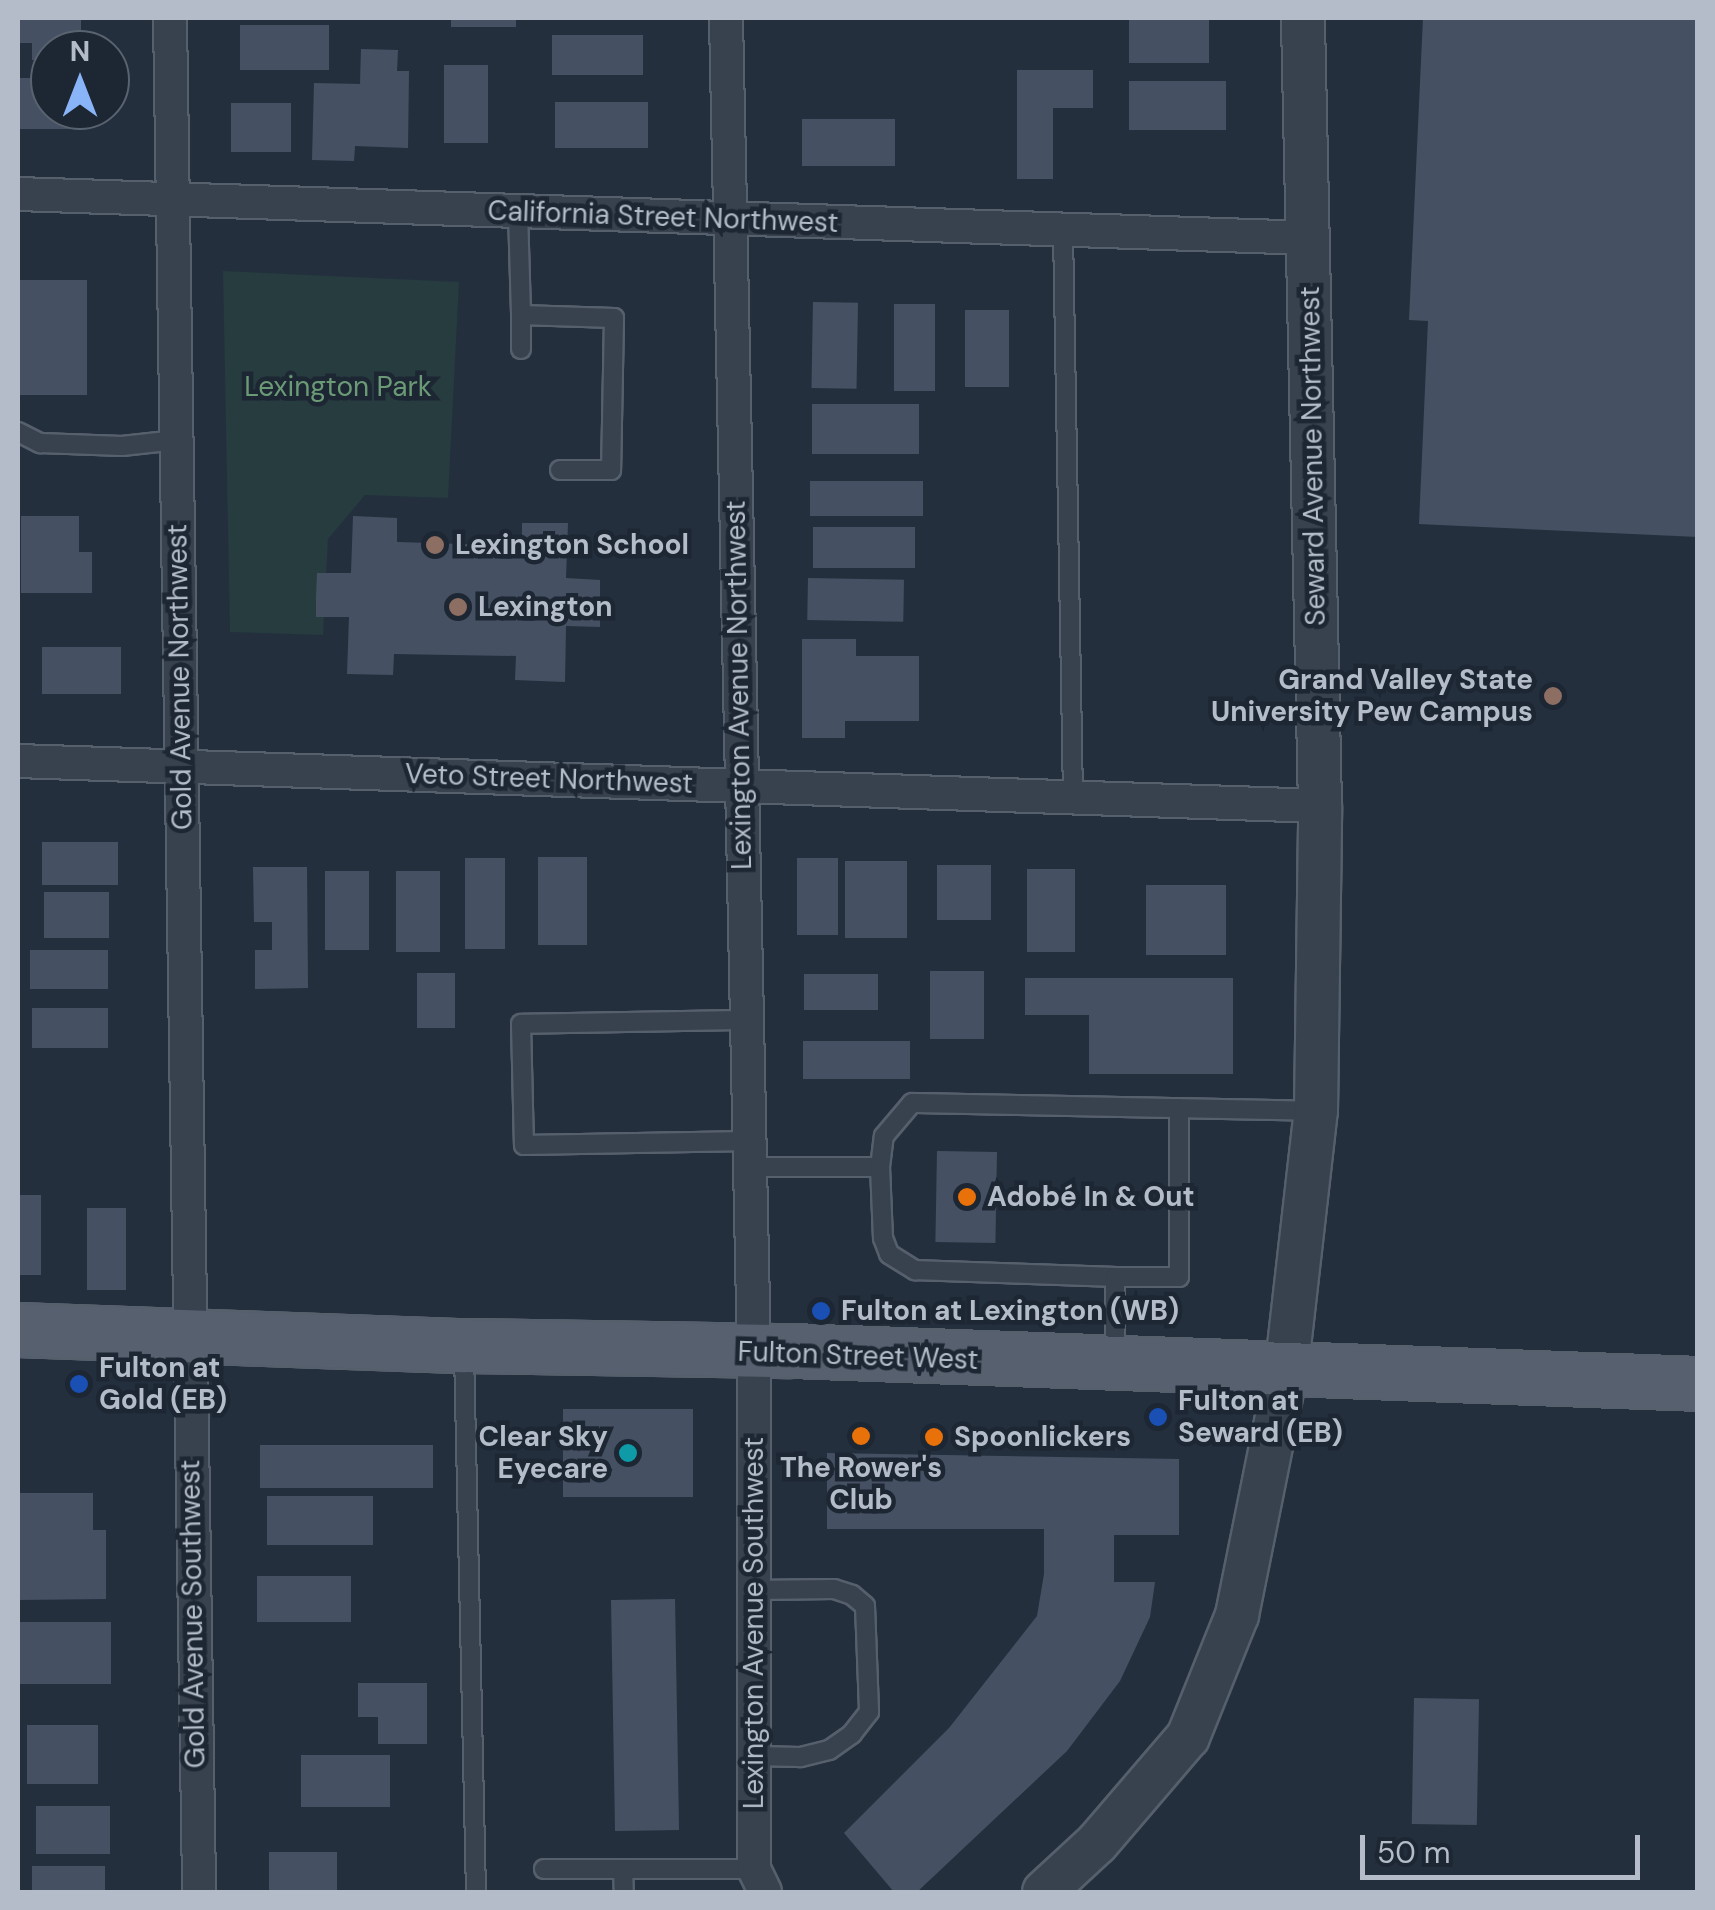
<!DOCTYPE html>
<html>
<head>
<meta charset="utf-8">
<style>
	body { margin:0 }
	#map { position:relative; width:1715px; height:1910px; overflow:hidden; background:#242f3e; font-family:"DM Sans",sans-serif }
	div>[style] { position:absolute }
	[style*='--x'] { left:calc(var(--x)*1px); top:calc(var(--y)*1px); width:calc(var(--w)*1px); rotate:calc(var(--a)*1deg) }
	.green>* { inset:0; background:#263c3f }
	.building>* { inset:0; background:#455162; transform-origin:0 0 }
	.roads { filter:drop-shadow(2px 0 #565f6c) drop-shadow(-2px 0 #565f6c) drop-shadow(0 2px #565f6c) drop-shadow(0 -2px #565f6c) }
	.service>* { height:18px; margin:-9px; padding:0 9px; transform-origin:9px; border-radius:9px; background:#38414e }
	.minor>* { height:32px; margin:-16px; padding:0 16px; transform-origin:16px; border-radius:16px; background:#38414e }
	.tertiary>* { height:42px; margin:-21px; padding:0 21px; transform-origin:21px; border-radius:21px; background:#38414e }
	.primary>* { height:52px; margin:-26px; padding:0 26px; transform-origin:26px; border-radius:26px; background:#56606e }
	.dots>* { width:28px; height:28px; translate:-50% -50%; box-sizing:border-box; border:5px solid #1d2633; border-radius:50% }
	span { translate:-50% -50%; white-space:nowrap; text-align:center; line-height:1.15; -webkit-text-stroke:9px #1d2633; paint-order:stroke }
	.street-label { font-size:28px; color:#b4bcc9 }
	.park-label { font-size:28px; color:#6b9a76 }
	.poi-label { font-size:28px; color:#b4bcc9; font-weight:700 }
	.left { translate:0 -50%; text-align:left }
	.right { translate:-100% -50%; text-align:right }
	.frame { position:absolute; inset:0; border:20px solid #b4bcc9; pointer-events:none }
	.north { position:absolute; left:30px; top:30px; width:100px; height:100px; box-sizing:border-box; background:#1d2633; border:2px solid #59626f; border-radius:50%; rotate:0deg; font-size:28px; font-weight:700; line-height:40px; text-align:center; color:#b4bcc9 }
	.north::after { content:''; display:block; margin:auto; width:35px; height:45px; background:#8ab4f8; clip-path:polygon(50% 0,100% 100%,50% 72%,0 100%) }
	.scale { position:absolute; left:1360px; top:1835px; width:280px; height:45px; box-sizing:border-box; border:5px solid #b4bcc9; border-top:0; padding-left:12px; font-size:30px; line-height:35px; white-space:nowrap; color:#b4bcc9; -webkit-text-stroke:8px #1d2633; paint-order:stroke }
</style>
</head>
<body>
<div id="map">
	<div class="green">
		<div style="clip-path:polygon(223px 271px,459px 282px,448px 498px,365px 495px,328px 539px,323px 635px,230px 632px)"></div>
	</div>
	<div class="building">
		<div style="clip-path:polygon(18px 18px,81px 18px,81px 50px,50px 50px,50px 60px,32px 60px,32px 43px,18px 43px)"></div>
		<div style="left:451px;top:18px;width:65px;height:9px"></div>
		<div style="left:1129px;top:18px;width:80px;height:45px"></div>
		<div style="clip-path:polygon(1423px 18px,1698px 18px,1698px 537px,1419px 524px,1428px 321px,1409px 320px)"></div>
		<div style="left:240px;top:25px;width:89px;height:45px"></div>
		<div style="left:552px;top:35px;width:91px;height:40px"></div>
		<div style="clip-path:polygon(361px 49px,398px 50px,397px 71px,409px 71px,408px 148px,355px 146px,354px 161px,312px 160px,314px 83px,360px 84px)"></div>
		<div style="left:444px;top:65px;width:44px;height:78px"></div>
		<div style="clip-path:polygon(1017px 70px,1093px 70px,1093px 108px,1053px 108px,1053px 179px,1017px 179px)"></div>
		<div style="clip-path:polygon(18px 78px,50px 78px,50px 110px,87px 110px,87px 129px,18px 129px)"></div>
		<div style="left:1129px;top:81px;width:97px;height:49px"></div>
		<div style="left:555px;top:102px;width:93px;height:46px"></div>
		<div style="left:231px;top:103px;width:60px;height:49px"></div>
		<div style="left:802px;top:119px;width:93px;height:47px"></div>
		<div style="left:18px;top:280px;width:69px;height:115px"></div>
		<div style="left:813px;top:302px;width:45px;height:86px;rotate:1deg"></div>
		<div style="left:894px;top:304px;width:41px;height:87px"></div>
		<div style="left:965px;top:310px;width:44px;height:77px"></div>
		<div style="left:812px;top:404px;width:107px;height:50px"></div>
		<div style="left:810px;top:481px;width:113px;height:35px"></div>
		<div style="clip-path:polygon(21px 516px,79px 516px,79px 552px,92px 552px,92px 593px,21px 593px)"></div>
		<div style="clip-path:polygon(353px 516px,397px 518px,397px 542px,522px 546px,522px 523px,568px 523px,566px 578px,600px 580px,600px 627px,566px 626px,565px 682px,515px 680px,516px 656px,394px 654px,393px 675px,347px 674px,349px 617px,316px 617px,316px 596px,317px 573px,351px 573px)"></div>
		<div style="left:813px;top:527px;width:102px;height:41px"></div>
		<div style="left:808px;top:578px;width:96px;height:42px;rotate:1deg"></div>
		<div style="clip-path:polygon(802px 639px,856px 639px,856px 656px,919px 656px,919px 721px,845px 721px,845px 738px,802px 738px)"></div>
		<div style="left:42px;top:647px;width:79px;height:47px"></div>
		<div style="left:42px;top:842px;width:76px;height:43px"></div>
		<div style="left:538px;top:857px;width:49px;height:88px"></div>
		<div style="left:465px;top:858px;width:40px;height:91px"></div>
		<div style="left:797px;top:858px;width:41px;height:77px"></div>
		<div style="left:845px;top:861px;width:62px;height:77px"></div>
		<div style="left:937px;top:865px;width:54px;height:55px"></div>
		<div style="clip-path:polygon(253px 867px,307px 867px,308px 988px,255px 989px,255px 950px,272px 950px,272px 922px,254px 922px)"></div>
		<div style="left:1027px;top:869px;width:48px;height:83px"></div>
		<div style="left:325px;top:871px;width:44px;height:79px"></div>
		<div style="left:396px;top:871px;width:44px;height:81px"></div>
		<div style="left:1146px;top:885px;width:80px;height:70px"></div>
		<div style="left:44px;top:892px;width:65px;height:46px"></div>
		<div style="left:30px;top:950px;width:78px;height:39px"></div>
		<div style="left:930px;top:971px;width:54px;height:68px"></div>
		<div style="left:417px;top:973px;width:38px;height:55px"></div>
		<div style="left:804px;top:974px;width:74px;height:36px"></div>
		<div style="clip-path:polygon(1025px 978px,1233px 978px,1233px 1074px,1089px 1074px,1089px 1015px,1025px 1015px)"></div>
		<div style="left:32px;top:1008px;width:76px;height:40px"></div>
		<div style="left:803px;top:1041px;width:107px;height:38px"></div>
		<div style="left:937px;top:1151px;width:60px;height:91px;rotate:1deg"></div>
		<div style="left:18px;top:1195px;width:23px;height:80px"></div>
		<div style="left:87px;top:1208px;width:39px;height:82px"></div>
		<div style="left:563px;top:1409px;width:130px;height:88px"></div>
		<div style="left:260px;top:1445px;width:173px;height:43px"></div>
		<div style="clip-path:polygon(827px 1453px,1179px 1459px,1179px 1535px,1114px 1535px,1114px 1582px,1155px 1582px,1150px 1617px,1120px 1681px,1067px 1751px,917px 1892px,894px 1892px,844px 1833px,949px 1728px,1037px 1616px,1044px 1574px,1044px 1529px,827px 1529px)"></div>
		<div style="clip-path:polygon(18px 1493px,93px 1493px,93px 1530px,106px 1530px,106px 1599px,18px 1600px)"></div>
		<div style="left:267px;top:1496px;width:106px;height:49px"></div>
		<div style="left:257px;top:1576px;width:94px;height:46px"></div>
		<div style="left:675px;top:1599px;width:231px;height:64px;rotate:89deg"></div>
		<div style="left:20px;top:1622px;width:91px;height:62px"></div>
		<div style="clip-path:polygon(358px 1683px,427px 1683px,427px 1744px,378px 1744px,378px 1717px,358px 1717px)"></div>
		<div style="left:1414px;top:1698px;width:65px;height:126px;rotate:1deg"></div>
		<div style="left:27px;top:1725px;width:71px;height:59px"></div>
		<div style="left:301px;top:1755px;width:89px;height:52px"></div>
		<div style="left:36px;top:1806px;width:74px;height:48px"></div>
		<div style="left:269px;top:1852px;width:68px;height:40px"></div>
		<div style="left:32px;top:1866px;width:73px;height:26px"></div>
	</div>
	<div class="roads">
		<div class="service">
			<div style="--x:518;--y:212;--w:103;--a:88.3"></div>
			<div style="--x:521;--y:315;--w:93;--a:1.8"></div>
			<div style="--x:614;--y:318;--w:152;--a:91.1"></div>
			<div style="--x:611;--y:470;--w:51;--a:180"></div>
			<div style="--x:1063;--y:230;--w:567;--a:88.99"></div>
			<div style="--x:521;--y:315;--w:34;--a:90"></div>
			<div style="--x:18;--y:432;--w:25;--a:27"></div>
			<div style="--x:40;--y:443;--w:82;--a:2.1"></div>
			<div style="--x:122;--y:446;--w:55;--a:-6.2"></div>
			<div style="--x:745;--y:1020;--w:224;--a:179"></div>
			<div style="--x:521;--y:1024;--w:121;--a:88.6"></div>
			<div style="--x:524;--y:1145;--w:225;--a:-1"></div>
			<div style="--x:750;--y:1167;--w:130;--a:0"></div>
			<div style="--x:880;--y:1167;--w:71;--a:87.6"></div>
			<div style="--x:883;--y:1238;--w:17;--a:69"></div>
			<div style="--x:889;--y:1254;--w:31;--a:32"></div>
			<div style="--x:915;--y:1270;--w:200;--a:2"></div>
			<div style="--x:1115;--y:1277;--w:80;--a:90"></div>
			<div style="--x:880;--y:1167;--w:31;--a:-83"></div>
			<div style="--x:884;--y:1136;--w:43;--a:-49.7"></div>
			<div style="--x:912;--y:1103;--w:404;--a:1.1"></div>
			<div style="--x:1115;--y:1277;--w:64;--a:0"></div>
			<div style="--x:1179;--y:1277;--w:169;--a:-90"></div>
			<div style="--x:464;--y:1352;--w:540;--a:88.73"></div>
			<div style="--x:754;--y:1590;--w:80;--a:-0.7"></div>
			<div style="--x:834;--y:1589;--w:19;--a:18"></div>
			<div style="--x:852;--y:1595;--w:17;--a:40"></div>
			<div style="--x:865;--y:1606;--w:106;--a:87.8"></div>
			<div style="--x:869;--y:1712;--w:28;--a:128"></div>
			<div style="--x:852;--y:1734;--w:28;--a:145"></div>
			<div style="--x:829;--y:1750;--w:30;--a:166"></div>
			<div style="--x:800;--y:1757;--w:46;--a:-178.8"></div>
			<div style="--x:544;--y:1869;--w:210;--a:0"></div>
			<div style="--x:623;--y:1869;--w:23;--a:88"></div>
		</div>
		<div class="minor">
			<div style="--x:170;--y:18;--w:1874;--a:89.11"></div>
			<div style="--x:726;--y:18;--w:1334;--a:88.8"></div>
			<div style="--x:754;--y:1352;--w:517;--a:90"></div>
			<div style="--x:754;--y:1869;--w:25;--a:64"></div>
			<div style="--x:18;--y:194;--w:1292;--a:1.95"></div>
			<div style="--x:18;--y:761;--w:1303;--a:1.98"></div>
		</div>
		<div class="tertiary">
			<div style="--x:1044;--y:1892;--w:72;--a:-42.8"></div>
			<div style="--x:1097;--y:1843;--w:140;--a:-49.4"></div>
			<div style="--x:1188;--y:1737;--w:131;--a:-68.1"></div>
			<div style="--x:1237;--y:1615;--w:247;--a:-78.6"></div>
			<div style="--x:1286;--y:1373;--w:264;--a:-83.5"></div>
			<div style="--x:1316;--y:1111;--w:305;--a:-89.2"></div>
			<div style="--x:1320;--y:806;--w:788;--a:-91.24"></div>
		</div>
		<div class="primary">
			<div style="--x:18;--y:1330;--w:446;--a:2.1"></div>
			<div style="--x:464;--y:1346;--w:327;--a:0.9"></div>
			<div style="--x:791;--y:1351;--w:908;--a:2.08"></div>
		</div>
	</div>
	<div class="dots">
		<div style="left:435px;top:545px;background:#8d6e63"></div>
		<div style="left:458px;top:607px;background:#8d6e63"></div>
		<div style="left:1553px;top:696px;background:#8d6e63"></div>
		<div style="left:967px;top:1197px;background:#e8710a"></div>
		<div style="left:821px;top:1311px;background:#1a4fb4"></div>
		<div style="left:79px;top:1384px;background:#1a4fb4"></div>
		<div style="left:1158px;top:1417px;background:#1a4fb4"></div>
		<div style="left:861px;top:1436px;background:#e8710a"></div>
		<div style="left:934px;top:1437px;background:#e8710a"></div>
		<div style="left:628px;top:1453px;background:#0f9aa8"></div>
	</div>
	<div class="street-label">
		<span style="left:663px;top:217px;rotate:2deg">California Street Northwest</span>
		<span style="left:1313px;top:456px;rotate:-91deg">Seward Avenue Northwest</span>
		<span style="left:180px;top:677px;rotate:-91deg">Gold Avenue Northwest</span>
		<span style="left:739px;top:685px;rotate:-91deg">Lexington Avenue Northwest</span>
		<span style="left:549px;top:779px;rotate:2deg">Veto Street Northwest</span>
		<span style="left:858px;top:1356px;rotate:2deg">Fulton Street West</span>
		<span style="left:193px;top:1614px;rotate:-91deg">Gold Avenue Southwest</span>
		<span style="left:754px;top:1623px;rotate:-90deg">Lexington Avenue Southwest</span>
	</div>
	<div class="park-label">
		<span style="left:338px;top:387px">Lexington Park</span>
	</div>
	<div class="poi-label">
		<span class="left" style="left:455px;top:545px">Lexington School</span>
		<span class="left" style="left:478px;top:607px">Lexington</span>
		<span class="right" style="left:1533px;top:696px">Grand Valley State<br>University Pew Campus</span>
		<span class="left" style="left:987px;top:1197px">Adobé In &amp; Out</span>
		<span class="left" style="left:841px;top:1311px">Fulton at Lexington (WB)</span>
		<span class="left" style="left:99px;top:1384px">Fulton at<br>Gold (EB)</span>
		<span class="left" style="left:1178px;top:1417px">Fulton at<br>Seward (EB)</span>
		<span class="right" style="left:608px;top:1453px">Clear Sky<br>Eyecare</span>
		<span class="left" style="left:954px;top:1437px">Spoonlickers</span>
		<span style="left:861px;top:1484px">The Rower's<br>Club</span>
	</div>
	<div class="frame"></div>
	<div class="north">N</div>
	<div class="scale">50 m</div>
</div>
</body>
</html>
